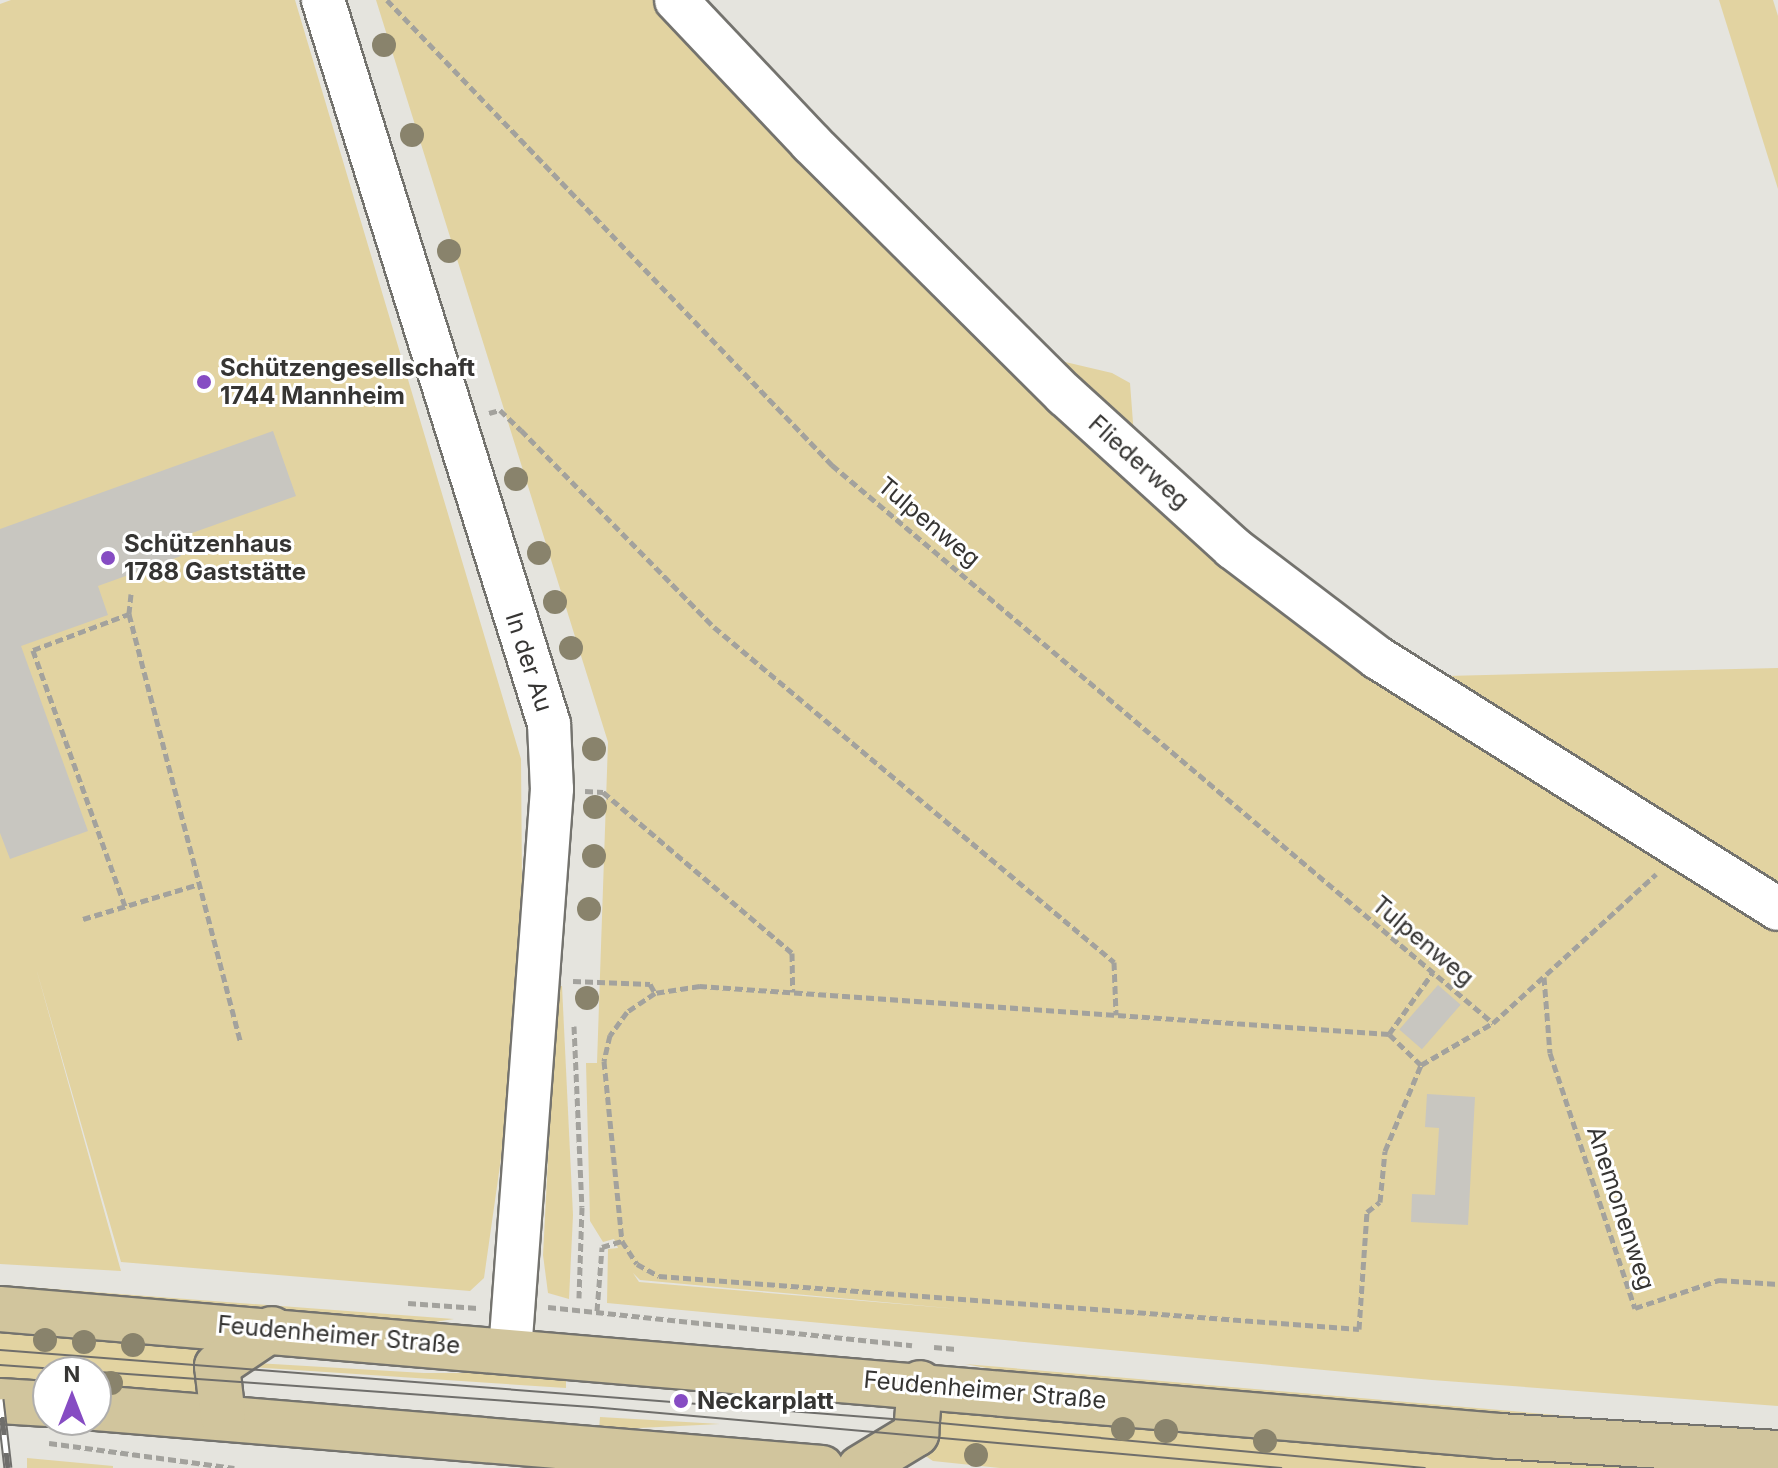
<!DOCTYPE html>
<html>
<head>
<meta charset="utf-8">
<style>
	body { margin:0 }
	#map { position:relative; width:1778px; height:1468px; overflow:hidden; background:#e5e4de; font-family:Inter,sans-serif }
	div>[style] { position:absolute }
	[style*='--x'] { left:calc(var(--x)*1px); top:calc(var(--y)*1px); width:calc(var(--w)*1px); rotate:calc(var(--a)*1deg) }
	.green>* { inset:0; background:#e2d3a1 }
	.building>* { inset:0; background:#c8c6c0; transform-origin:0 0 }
	.path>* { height:5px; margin-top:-2.5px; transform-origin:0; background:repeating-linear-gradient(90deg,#a3a29d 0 8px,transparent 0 12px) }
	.roads { filter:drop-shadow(2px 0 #74736e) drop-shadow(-2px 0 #74736e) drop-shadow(0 2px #74736e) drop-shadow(0 -2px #74736e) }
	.minor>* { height:42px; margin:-21px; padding:0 21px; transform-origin:21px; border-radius:21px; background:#fff }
	.major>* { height:44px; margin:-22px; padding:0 22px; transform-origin:22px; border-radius:22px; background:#d1c59d }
	.tram>* { height:2px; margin:-1px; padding:0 1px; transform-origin:1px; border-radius:1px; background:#6f6e6b }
	.rail>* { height:9px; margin-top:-4.5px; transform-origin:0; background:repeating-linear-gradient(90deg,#fff 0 18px,#6f6e6b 0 36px); box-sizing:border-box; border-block:2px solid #6f6e6b }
	.trees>* { width:24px; height:24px; margin:-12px; border-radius:50%; background:#89836c }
	.dots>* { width:22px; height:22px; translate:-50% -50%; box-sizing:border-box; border:4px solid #fff; border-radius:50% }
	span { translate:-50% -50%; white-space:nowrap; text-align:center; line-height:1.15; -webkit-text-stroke:6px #fff; paint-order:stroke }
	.poi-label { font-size:24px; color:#363533; font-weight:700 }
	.left { translate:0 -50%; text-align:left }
	.street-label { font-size:24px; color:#363533 }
	.north { position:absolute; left:32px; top:1356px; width:80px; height:80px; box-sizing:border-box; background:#fff; border:2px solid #afaead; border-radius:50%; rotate:0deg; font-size:22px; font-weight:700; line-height:32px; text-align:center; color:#363533 }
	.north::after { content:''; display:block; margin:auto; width:28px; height:36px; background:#864cc3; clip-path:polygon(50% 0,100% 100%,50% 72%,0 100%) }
</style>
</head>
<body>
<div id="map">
	<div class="green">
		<div style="clip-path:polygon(11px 0,295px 0,521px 759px,523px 1003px,484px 1278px,470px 1291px,121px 1262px,36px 968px,121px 1271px,0 1264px,0 4px)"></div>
		<div style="clip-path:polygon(evenodd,376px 0,663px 0,1225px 553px,1778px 924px,1778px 1406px,1432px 1380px,607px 1303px,608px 1249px,618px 1248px,614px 1239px,603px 1242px,590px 1221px,586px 1063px,597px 1063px,608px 742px,376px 0,633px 1273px,640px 1280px,959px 1309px,639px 1282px,633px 1273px)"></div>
		<div style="clip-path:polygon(1719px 0,1773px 0,1778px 16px,1778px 189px)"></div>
		<div style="clip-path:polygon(1061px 361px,1112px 373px,1130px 383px,1134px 436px,1244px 535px,1398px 652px,1433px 671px,1446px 676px,1778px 668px,1778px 892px,1445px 690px,1240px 540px,1050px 364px)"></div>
		<div style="clip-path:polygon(557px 986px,562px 986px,573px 1215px,569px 1299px,548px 1293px,543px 1255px)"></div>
		<div style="clip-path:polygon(1px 1285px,454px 1319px,428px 1323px,0 1292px)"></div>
		<div style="clip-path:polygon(0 1327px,205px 1341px,200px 1393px,96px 1386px,96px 1372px,48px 1372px,48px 1382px,0 1379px)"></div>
		<div style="clip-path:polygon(256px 1363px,424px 1373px,566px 1373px,566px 1388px,251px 1367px)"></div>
		<div style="clip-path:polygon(965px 1364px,1778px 1434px,1778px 1437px,1039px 1378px)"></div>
		<div style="clip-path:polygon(941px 1409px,1715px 1468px,1000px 1468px,933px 1461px,924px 1455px,938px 1439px)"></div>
		<div style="clip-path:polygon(600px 1417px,720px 1424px,599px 1430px)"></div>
		<div style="clip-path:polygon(27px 1458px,113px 1466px,113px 1468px,27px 1468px)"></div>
	</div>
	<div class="building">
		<div style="clip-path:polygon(273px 431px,296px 496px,175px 539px,181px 556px,98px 586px,108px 615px,21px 646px,88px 831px,10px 859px,0 833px,0 529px)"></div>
		<div style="left:1438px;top:985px;width:30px;height:59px;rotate:41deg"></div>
		<div style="clip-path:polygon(1427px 1094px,1475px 1097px,1468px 1225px,1411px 1222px,1412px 1194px,1435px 1195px,1439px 1128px,1425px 1127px)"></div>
	</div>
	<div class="path">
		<div style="--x:387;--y:0;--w:644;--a:46.26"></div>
		<div style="--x:832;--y:465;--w:865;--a:40.17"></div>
		<div style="--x:489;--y:413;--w:11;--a:-15"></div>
		<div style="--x:500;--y:410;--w:29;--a:44"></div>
		<div style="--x:521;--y:430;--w:276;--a:45.6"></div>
		<div style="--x:714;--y:627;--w:522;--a:39.95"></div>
		<div style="--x:1114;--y:962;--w:53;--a:87.8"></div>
		<div style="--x:131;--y:594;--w:20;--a:96"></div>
		<div style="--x:129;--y:614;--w:443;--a:75.4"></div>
		<div style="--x:585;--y:791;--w:18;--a:3"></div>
		<div style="--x:603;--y:792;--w:248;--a:40.4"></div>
		<div style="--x:792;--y:953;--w:39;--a:89"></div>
		<div style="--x:125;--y:906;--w:272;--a:-109.8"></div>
		<div style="--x:33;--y:650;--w:103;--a:-20.6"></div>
		<div style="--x:83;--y:919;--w:121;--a:-16.8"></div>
		<div style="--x:1544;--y:977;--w:76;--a:85.5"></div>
		<div style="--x:1550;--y:1053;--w:269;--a:71.6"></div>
		<div style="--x:1635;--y:1308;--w:89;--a:-18.4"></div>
		<div style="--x:1719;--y:1280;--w:59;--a:3.9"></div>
		<div style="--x:573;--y:981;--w:77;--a:2.2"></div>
		<div style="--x:650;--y:984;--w:10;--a:61"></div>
		<div style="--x:574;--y:1026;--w:181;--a:87.5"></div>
		<div style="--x:582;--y:1207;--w:91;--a:91.9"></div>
		<div style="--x:1389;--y:1034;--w:691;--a:-176.01"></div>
		<div style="--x:700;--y:986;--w:46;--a:171.2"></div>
		<div style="--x:655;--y:993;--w:34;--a:146"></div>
		<div style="--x:627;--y:1012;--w:29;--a:126"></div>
		<div style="--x:610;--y:1035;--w:27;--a:103"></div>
		<div style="--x:604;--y:1061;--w:181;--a:84.3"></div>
		<div style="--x:622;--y:1241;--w:27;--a:57"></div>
		<div style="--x:637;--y:1264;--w:25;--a:29"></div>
		<div style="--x:659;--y:1276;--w:702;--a:4.33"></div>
		<div style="--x:1359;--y:1329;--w:117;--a:-86.1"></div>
		<div style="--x:1367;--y:1212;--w:16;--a:-38"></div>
		<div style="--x:1380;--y:1202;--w:51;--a:-84.4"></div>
		<div style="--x:1385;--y:1151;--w:93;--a:-67.3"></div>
		<div style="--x:1421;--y:1065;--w:83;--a:-30.3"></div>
		<div style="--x:1493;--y:1023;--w:221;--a:-42.4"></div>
		<div style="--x:1421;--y:1065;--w:45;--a:-135.9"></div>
		<div style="--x:1389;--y:1034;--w:76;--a:-54.6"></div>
		<div style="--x:408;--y:1303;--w:70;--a:4.1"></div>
		<div style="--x:548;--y:1307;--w:366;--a:6"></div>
		<div style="--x:597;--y:1311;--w:64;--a:-85.5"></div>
		<div style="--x:602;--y:1247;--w:21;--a:-17"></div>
		<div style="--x:934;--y:1347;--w:22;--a:5"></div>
		<div style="--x:49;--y:1443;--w:187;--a:7.7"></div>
	</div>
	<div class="roads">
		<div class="minor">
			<div style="--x:323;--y:0;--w:758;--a:72.66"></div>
			<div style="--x:549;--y:724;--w:65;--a:87.4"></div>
			<div style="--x:552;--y:789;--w:564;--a:94.27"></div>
			<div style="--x:676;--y:0;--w:197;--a:46.6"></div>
			<div style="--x:811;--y:143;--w:358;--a:44.8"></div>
			<div style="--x:1065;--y:395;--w:227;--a:42.3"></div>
			<div style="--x:1233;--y:548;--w:182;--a:37.2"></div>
			<div style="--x:1378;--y:658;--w:472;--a:32.1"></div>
		</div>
		<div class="major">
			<div style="--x:0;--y:1309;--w:1504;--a:4.84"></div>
			<div style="--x:1499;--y:1436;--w:280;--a:3.5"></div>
			<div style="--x:0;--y:1401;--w:48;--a:3.6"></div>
			<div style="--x:96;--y:1408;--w:728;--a:4.72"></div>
			<div style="--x:223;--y:1417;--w:51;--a:-96.7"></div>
			<div style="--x:217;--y:1366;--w:66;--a:-33.9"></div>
			<div style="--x:860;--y:1468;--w:66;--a:-31.3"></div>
			<div style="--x:916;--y:1434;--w:51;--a:-85.5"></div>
		</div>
	</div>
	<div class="tram">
		<div style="--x:0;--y:1350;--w:921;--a:4.42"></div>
		<div style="--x:918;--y:1421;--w:509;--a:5.3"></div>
		<div style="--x:0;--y:1365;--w:593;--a:4.06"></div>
		<div style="--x:592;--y:1407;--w:692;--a:5.06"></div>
	</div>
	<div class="rail">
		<div style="--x:0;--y:1399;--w:69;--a:83.4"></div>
	</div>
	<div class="trees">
		<div style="left:384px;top:45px"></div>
		<div style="left:412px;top:135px"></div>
		<div style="left:449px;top:251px"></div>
		<div style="left:516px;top:479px"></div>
		<div style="left:539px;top:553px"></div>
		<div style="left:555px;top:602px"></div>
		<div style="left:571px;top:648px"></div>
		<div style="left:594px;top:749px"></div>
		<div style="left:595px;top:807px"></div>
		<div style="left:594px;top:856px"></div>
		<div style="left:589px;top:909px"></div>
		<div style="left:587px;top:998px"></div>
		<div style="left:45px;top:1340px"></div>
		<div style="left:84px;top:1342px"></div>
		<div style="left:133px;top:1345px"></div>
		<div style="left:111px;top:1383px"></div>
		<div style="left:1123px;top:1429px"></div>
		<div style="left:1166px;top:1431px"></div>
		<div style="left:1265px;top:1441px"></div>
		<div style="left:976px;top:1455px"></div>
	</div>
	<div class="dots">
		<div style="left:204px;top:382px;background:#864cc3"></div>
		<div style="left:108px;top:558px;background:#864cc3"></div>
		<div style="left:681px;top:1401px;background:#864cc3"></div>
	</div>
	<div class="poi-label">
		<span class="left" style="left:220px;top:382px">Schützengesellschaft<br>1744 Mannheim</span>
		<span class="left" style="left:124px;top:558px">Schützenhaus<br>1788 Gaststätte</span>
		<span class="left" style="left:697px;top:1401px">Neckarplatt</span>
	</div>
	<div class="street-label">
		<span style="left:1139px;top:462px;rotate:42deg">Fliederweg</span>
		<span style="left:929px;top:522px;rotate:40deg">Tulpenweg</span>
		<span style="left:529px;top:662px;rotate:72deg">In der Au</span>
		<span style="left:1423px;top:941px;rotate:40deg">Tulpenweg</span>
		<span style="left:1621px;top:1208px;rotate:72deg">Anemonenweg</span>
		<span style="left:339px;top:1335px;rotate:5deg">Feudenheimer Straße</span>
		<span style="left:985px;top:1390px;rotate:5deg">Feudenheimer Straße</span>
	</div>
	<div class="north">N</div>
</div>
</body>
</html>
